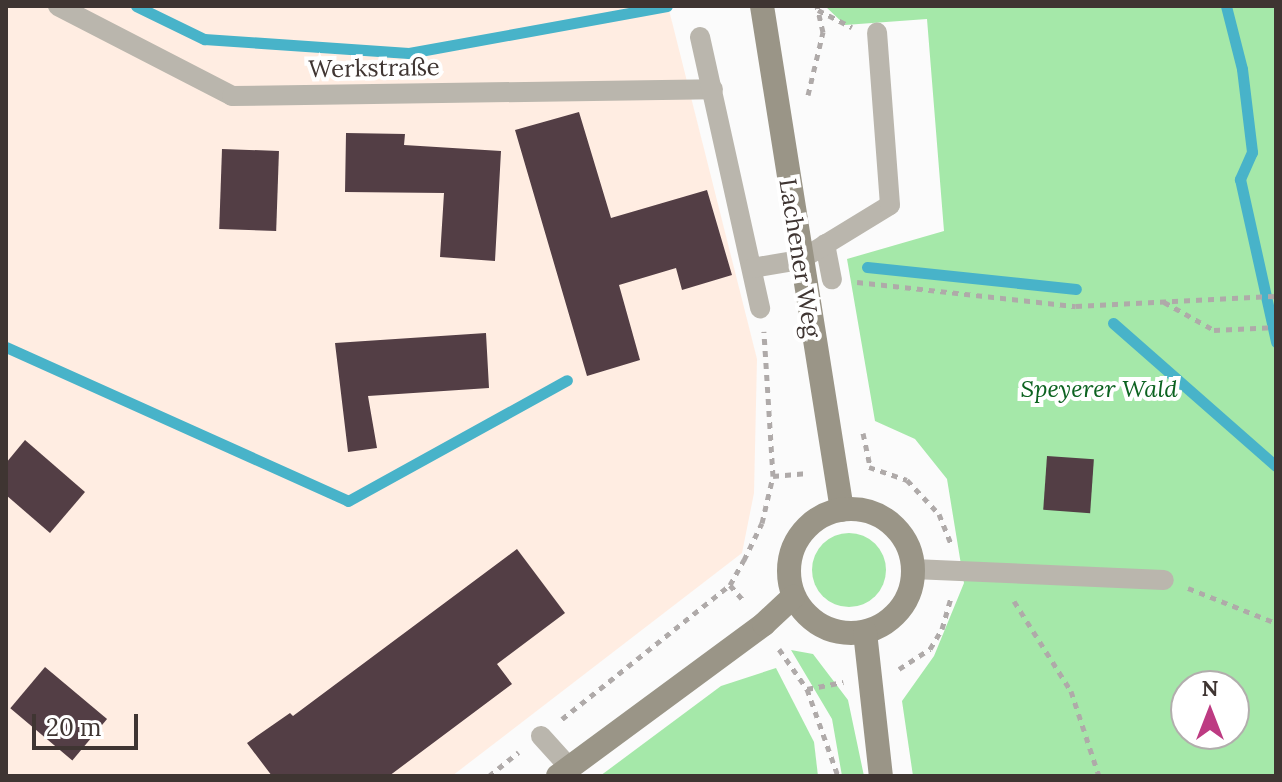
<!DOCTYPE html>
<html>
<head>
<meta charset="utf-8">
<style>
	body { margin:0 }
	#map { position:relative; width:1282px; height:782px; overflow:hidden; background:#fbfbfb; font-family:Lora,serif }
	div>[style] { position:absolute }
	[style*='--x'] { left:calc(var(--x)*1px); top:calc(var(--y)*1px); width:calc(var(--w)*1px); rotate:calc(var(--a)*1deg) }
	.commercial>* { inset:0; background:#ffede2 }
	.green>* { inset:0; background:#a5e8a9 }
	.round { border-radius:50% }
	.stream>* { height:11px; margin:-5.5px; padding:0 5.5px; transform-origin:5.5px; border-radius:5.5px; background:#48b3c9 }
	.building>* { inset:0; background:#533e45; transform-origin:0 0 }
	.path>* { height:5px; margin-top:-2.5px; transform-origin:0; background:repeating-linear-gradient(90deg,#afaaa9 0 6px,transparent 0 12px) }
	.lane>* { height:20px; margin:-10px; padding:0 10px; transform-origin:10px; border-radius:10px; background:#bab6ad }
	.secondary>* { height:24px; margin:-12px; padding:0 12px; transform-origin:12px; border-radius:12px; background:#9a9587 }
	.secondary>.ring { margin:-12px; padding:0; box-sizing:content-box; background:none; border:24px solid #9a9587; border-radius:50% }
	span { translate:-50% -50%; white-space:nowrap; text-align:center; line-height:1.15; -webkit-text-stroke:8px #fff; paint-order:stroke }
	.street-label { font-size:24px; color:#3f3532 }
	.park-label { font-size:24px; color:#0c6220; font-style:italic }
	.frame { position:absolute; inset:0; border:8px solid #3f3532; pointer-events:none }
	.north { position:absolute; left:1170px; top:670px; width:80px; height:80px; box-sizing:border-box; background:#fff; border:2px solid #b2aead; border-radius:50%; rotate:0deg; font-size:22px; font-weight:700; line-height:32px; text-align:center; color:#3f3532 }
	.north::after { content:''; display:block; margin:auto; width:28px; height:36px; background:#bd3b82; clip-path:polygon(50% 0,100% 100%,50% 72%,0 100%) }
	.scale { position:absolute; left:32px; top:714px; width:106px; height:36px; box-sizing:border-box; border:4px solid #3f3532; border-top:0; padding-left:10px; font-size:24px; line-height:28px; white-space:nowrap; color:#3f3532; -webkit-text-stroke:6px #fff; paint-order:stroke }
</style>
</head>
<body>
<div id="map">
	<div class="commercial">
		<div style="clip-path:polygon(6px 6px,668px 6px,757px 359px,754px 493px,742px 553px,452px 776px,6px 776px)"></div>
	</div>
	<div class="green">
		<div style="clip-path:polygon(evenodd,825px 6px,1276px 6px,1276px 776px,913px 776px,902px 701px,934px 656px,964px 583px,947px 479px,915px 439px,875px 421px,847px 259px,944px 231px,927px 19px,845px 25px,825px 6px,1186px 686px,1234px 686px,1234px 734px,1186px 734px,1186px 686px)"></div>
		<div class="round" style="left:812px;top:533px;width:74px;height:74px"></div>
		<div style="clip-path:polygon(791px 650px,813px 654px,848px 700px,864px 776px,842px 776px,832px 719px)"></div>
		<div style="clip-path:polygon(776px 668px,814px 742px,818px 776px,600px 776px,721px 686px)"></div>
	</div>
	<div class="stream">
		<div style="--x:136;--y:6;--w:76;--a:25.9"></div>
		<div style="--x:204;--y:39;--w:205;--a:3.9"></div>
		<div style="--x:409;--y:53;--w:262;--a:-10.3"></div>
		<div style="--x:1226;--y:6;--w:65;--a:75.7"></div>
		<div style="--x:1242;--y:69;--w:84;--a:83.1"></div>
		<div style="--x:1252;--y:152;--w:30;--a:114"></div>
		<div style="--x:1240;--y:179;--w:167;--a:77.5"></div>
		<div style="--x:867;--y:267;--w:210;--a:6"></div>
		<div style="--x:1113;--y:323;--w:217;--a:41.3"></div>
		<div style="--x:6;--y:347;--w:375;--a:24.2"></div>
		<div style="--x:348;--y:501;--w:250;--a:-28.9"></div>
	</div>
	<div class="building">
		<div style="clip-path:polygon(579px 112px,611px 218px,707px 190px,732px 275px,682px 290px,676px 268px,619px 285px,640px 360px,587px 376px,515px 130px)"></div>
		<div style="clip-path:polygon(346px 133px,405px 134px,404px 145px,501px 151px,495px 261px,440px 257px,444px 193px,345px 192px)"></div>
		<div style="left:222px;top:149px;width:57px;height:80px;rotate:2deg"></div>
		<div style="clip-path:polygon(486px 333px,489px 388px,368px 396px,377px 448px,348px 452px,335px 343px)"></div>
		<div style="clip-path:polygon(25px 440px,85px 492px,50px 533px,6px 495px,6px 463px)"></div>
		<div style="left:1047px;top:456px;width:47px;height:54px;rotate:4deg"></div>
		<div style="clip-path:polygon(517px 549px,565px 613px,497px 664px,512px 684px,389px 776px,272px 776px,247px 743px,290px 713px,293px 716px)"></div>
		<div style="left:45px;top:667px;width:81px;height:54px;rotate:40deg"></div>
	</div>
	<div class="path">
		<div style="--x:818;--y:10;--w:38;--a:27"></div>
		<div style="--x:808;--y:95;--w:65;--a:-76.6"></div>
		<div style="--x:823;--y:32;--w:27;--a:-103"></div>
		<div style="--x:857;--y:282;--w:220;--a:6.3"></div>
		<div style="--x:1076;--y:306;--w:200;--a:-2.9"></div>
		<div style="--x:1164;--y:302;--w:57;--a:29.2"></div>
		<div style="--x:1214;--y:330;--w:62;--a:-2.8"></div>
		<div style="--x:863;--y:433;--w:35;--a:78"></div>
		<div style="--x:869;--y:467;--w:40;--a:18.9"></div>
		<div style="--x:907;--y:480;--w:47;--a:46.7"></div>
		<div style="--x:939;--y:514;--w:31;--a:68"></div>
		<div style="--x:773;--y:476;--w:35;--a:-5"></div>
		<div style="--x:730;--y:585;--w:23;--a:49"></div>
		<div style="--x:1188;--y:588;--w:95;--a:21.7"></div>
		<div style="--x:1014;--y:601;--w:107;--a:57.7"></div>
		<div style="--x:1071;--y:691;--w:89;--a:71.8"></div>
		<div style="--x:779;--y:649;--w:49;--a:55"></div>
		<div style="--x:807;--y:689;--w:92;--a:70.4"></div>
		<div style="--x:899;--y:669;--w:37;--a:-33"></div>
		<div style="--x:930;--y:649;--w:23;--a:-59"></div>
		<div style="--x:942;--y:629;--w:33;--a:-74"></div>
		<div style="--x:807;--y:689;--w:37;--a:-11"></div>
		<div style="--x:562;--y:719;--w:215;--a:-38.6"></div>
		<div style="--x:730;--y:585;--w:29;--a:-61"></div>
		<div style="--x:744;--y:560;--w:41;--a:-64.1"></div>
		<div style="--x:762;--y:523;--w:48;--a:-76.8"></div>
		<div style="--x:773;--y:476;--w:145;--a:-93.6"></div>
		<div style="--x:489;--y:776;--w:38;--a:-39"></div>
	</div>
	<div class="lane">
		<div style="--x:58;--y:6;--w:196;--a:27.3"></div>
		<div style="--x:232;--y:96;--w:481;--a:-0.8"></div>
		<div style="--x:700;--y:37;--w:278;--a:77.5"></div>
		<div style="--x:825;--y:244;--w:36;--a:79"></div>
		<div style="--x:752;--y:268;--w:49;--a:-9.5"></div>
		<div style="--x:800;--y:260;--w:105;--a:-31.4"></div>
		<div style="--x:890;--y:205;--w:173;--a:-94.3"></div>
		<div style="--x:913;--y:569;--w:251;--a:2.5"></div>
		<div style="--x:541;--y:736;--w:42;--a:47.9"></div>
	</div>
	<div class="secondary">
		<div style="--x:762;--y:6;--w:510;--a:80.98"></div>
		<div class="ring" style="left:789px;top:509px;width:100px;height:100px"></div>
		<div style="--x:865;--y:632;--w:145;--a:83.7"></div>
		<div style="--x:558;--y:776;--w:256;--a:-36.4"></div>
		<div style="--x:764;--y:624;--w:40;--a:-43"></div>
	</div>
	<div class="street-label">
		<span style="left:374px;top:68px;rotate:-1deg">Werkstraße</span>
		<span style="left:800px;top:258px;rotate:81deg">Lachener Weg</span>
	</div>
	<div class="park-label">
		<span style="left:1099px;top:389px">Speyerer Wald</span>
	</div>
	<div class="frame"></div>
	<div class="north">N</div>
	<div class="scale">20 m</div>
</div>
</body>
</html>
